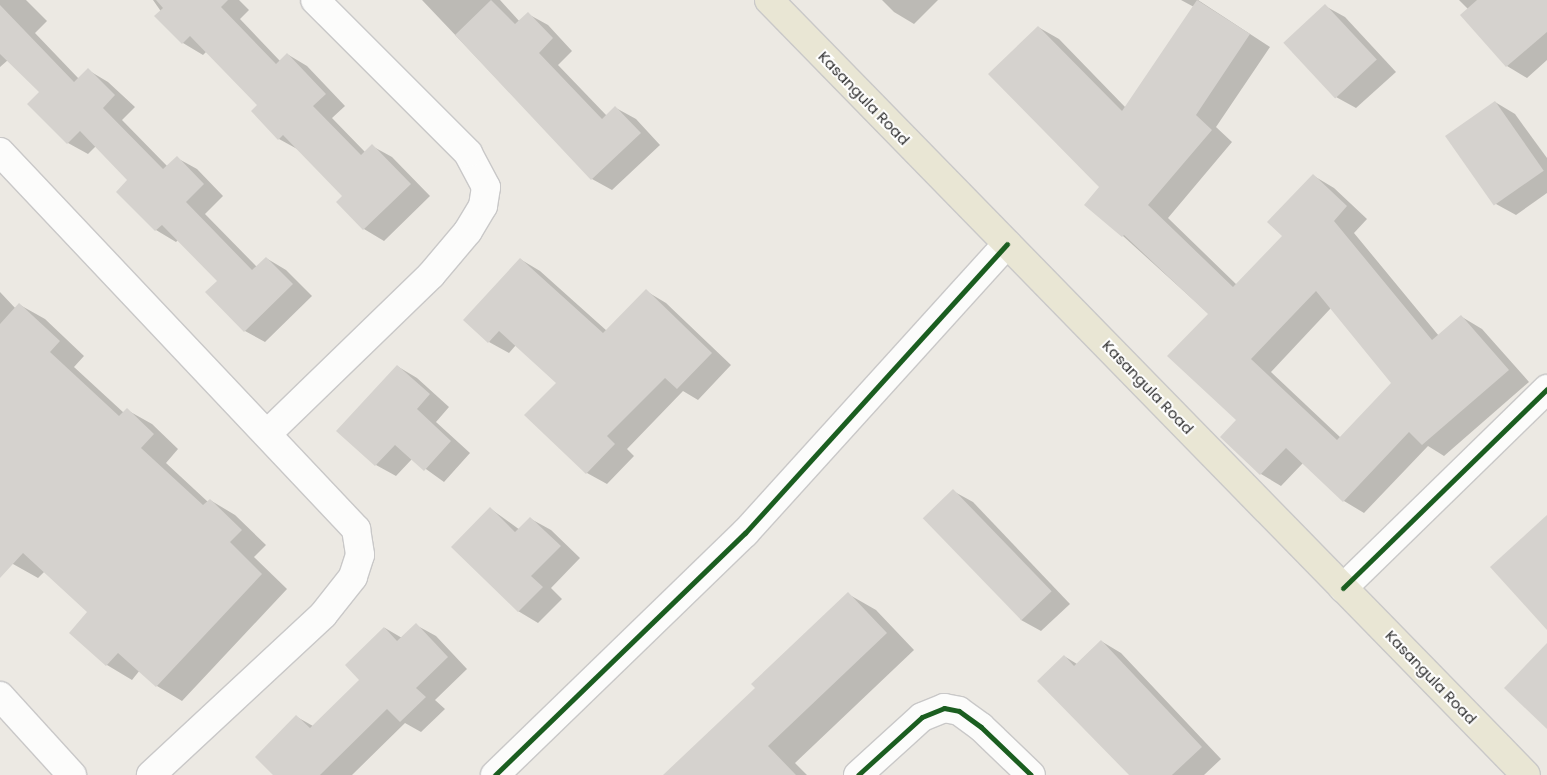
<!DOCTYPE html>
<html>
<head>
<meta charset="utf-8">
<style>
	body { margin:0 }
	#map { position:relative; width:1547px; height:775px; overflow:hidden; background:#ece9e3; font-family:Poppins,sans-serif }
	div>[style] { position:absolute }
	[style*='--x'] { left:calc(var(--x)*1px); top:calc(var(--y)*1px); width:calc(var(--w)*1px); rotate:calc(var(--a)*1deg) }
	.shadow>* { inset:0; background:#0003 }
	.building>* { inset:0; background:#d5d2ce; transform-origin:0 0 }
	.roads { filter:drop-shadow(1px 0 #c9c8c8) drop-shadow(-1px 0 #c9c8c8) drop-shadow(0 1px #c9c8c8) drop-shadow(0 -1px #c9c8c8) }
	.minor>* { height:28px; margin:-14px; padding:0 14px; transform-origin:14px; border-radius:14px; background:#fcfcfb }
	.major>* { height:28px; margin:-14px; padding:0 14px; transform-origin:14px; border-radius:14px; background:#e9e6d4 }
	.cycleway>* { height:5px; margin:-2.5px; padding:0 2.5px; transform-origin:2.5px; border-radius:2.5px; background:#1b5e20 }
	span { translate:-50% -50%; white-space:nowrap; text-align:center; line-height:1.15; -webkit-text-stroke:4px #fff; paint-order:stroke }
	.street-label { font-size:15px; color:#2d2d2d }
</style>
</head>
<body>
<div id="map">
	<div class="shadow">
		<div style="clip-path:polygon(0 0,26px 0,47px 21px,35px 33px,79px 79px,88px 70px,108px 82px,135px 107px,122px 120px,168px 167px,177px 158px,197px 169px,223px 196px,205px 214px,257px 267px,266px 258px,286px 270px,312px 296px,265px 342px,245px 331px,219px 281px,178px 240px,176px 242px,156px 230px,118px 192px,129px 180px,96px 146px,88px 154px,68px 143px,41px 92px,8px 60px,0 67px)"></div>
		<div style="clip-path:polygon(153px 0,239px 0,249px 10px,240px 19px,280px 61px,287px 54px,307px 66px,345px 106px,332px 118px,365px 152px,372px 146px,392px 157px,430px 196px,384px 241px,364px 229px,337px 202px,344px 196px,299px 150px,279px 139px,259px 105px,207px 51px,203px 55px,183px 43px)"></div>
		<div style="clip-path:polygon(422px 0,500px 0,520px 22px,528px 14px,548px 25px,572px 51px,558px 65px,607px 116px,616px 108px,636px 119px,660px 145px,612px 190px,592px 179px)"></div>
		<div style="clip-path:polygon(882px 0,938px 0,914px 24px,894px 12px)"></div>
		<div style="clip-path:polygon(evenodd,1181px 0,1198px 0,1270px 47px,1216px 127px,1232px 142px,1168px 218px,1237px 285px,1284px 236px,1314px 176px,1334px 188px,1367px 219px,1354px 233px,1439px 336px,1462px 317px,1482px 329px,1529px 382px,1444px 456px,1428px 446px,1364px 513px,1344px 501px,1303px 463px,1281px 486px,1261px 474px,1238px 420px,1209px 314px,1123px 236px,1100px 187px,1038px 27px,1059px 39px,1126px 108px,1194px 7px,1181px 0,1331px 308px,1392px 383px,1341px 438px,1271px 372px,1331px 308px)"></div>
		<div style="clip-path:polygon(1459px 0,1547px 0,1547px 60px,1527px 78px,1507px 66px,1461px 15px,1468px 9px)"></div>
		<div style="clip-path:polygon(1325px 6px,1345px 17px,1396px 72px,1356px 108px,1336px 97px)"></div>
		<div style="clip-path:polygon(1495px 102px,1515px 114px,1547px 158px,1547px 193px,1516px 215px,1496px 204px)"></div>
		<div style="clip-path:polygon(520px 259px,540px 271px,607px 331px,646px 291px,666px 303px,731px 365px,698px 400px,683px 391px,627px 449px,634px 456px,607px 484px,587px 473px,557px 383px,516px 345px,509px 353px,489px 342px)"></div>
		<div style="clip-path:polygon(0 292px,16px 309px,20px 305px,45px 319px,84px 356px,74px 367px,124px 413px,127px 410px,152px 424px,178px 449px,166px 463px,208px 502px,210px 500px,235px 515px,266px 545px,254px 557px,287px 589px,182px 701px,157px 686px,140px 670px,132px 680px,107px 665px,88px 612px,45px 571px,38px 578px,13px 564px,0 551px)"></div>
		<div style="clip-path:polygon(397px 366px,417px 378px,449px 407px,436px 422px,470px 453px,444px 482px,412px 459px,396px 476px,376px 465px)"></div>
		<div style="clip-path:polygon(953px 491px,973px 502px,1070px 604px,1041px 631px,1021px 620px)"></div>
		<div style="clip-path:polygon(491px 509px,520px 530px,531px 519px,551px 530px,580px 558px,551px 588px,562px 599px,538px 623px,518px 611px)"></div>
		<div style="clip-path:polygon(848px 594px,876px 610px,914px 650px,795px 763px,807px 775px,665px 775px,757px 688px)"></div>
		<div style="clip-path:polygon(416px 625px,436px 636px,467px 669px,435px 700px,445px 709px,421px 732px,405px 723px,352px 775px,274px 775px,297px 717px,313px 726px,361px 680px,385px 628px,402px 638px)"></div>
		<div style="clip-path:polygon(1101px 641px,1121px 653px,1221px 759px,1204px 775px,1131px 775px,1064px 656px,1077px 664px)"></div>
	</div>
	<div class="building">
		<div style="clip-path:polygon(156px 0,228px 0,221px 7px,276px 64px,287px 53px,326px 94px,313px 106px,361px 155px,372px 144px,411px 184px,363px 230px,336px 202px,342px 196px,283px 135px,278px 140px,251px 111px,257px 105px,190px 36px,182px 44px,154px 16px,163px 8px)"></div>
		<div style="clip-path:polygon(491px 0,515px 24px,528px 12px,553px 38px,539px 53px,602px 119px,615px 106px,641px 133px,591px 180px,455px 35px)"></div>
		<div style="clip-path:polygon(evenodd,1197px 0,1250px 34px,1196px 115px,1212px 130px,1148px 205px,1233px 287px,1282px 236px,1267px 222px,1313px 174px,1347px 206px,1334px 221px,1432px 340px,1461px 315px,1509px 370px,1422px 445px,1409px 432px,1343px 502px,1286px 448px,1260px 475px,1220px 437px,1236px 420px,1167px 356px,1208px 314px,1124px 235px,1122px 237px,1084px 205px,1099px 187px,988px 74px,1038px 26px,1122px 111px,1197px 0,1316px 291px,1391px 383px,1337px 440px,1251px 359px,1316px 291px)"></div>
		<div style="clip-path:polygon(1477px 0,1547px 0,1547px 32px,1506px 67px,1460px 15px)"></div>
		<div style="left:1325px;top:4px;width:76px;height:57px;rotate:47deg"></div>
		<div style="clip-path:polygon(0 5px,74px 82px,88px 68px,115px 95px,103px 108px,163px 169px,177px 156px,204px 184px,186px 202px,252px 270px,266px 257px,293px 284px,244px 332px,205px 292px,217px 281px,162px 225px,155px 231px,116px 192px,127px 180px,80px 131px,67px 144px,27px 104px,39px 92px,0 54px)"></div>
		<div style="left:1495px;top:101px;width:85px;height:61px;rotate:55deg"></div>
		<div style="clip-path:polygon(520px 258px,603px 333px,646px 289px,712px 353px,677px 389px,665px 378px,607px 436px,615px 444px,586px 474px,524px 415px,556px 383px,499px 331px,488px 343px,463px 320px)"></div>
		<div style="clip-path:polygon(19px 303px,60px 341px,50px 352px,119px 416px,127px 408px,154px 434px,141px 448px,203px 505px,210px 499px,242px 530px,230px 542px,262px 574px,156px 687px,118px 653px,106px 666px,69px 633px,87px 612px,23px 553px,0 578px,0 324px)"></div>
		<div style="clip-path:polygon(397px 365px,430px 394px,417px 409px,451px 441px,424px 471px,395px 445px,375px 466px,336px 431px)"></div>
		<div style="left:953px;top:489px;width:142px;height:42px;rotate:46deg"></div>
		<div style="clip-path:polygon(490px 507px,515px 532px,530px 517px,561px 546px,531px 576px,543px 587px,518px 612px,451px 547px)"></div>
		<div style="clip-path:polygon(1547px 515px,1547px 630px,1490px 567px)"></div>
		<div style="clip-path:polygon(848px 592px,887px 633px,768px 746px,796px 775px,663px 775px,755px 688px,751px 684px)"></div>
		<div style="clip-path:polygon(416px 623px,448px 657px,416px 688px,426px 697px,400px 722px,387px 709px,320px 775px,273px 775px,255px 757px,296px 715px,310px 728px,359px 680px,345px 665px,384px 627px,397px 641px)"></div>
		<div style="clip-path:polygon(1101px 640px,1202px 747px,1172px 775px,1129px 775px,1037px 681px,1064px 655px,1074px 666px)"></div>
		<div style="clip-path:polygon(1547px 643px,1547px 729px,1504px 688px)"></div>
	</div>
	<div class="roads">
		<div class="minor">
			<div style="--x:0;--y:152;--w:519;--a:46.64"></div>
			<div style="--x:356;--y:529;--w:26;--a:81"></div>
			<div style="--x:360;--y:555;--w:23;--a:108"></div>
			<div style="--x:353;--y:577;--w:48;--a:128.3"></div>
			<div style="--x:323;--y:615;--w:235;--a:137.1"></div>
			<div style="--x:268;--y:433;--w:227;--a:-44.1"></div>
			<div style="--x:431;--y:275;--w:57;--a:-49.9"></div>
			<div style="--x:468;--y:231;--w:29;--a:-59"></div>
			<div style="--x:483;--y:206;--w:19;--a:-81"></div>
			<div style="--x:486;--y:187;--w:38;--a:-118"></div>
			<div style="--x:468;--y:153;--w:216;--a:-135"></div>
			<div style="--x:1343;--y:588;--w:285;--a:-44.3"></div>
			<div style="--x:0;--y:696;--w:107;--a:47.7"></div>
			<div style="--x:495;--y:775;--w:348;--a:-44.1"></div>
			<div style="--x:745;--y:533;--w:390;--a:-47.8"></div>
			<div style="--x:858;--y:775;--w:86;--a:-42.2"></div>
			<div style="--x:922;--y:717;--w:24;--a:-22"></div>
			<div style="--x:944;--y:708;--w:15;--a:11"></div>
			<div style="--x:959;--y:711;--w:27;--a:36"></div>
			<div style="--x:981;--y:727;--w:69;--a:43.8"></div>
		</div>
		<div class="major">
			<div style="--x:769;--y:0;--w:1083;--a:45.67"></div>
		</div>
	</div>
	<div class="cycleway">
		<div style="--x:1343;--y:588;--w:285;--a:-44.3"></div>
		<div style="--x:495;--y:775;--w:348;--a:-44.1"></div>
		<div style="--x:745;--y:533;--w:390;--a:-47.8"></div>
		<div style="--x:858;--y:775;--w:86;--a:-42.2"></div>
		<div style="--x:922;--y:717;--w:24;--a:-22"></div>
		<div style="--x:944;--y:708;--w:15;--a:11"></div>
		<div style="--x:959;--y:711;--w:27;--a:36"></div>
		<div style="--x:981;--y:727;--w:69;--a:43.8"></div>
	</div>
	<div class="street-label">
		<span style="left:864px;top:98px;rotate:46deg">Kasangula Road</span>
		<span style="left:1148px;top:387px;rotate:46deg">Kasangula Road</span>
		<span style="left:1431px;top:677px;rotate:46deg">Kasangula Road</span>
	</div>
</div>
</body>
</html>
